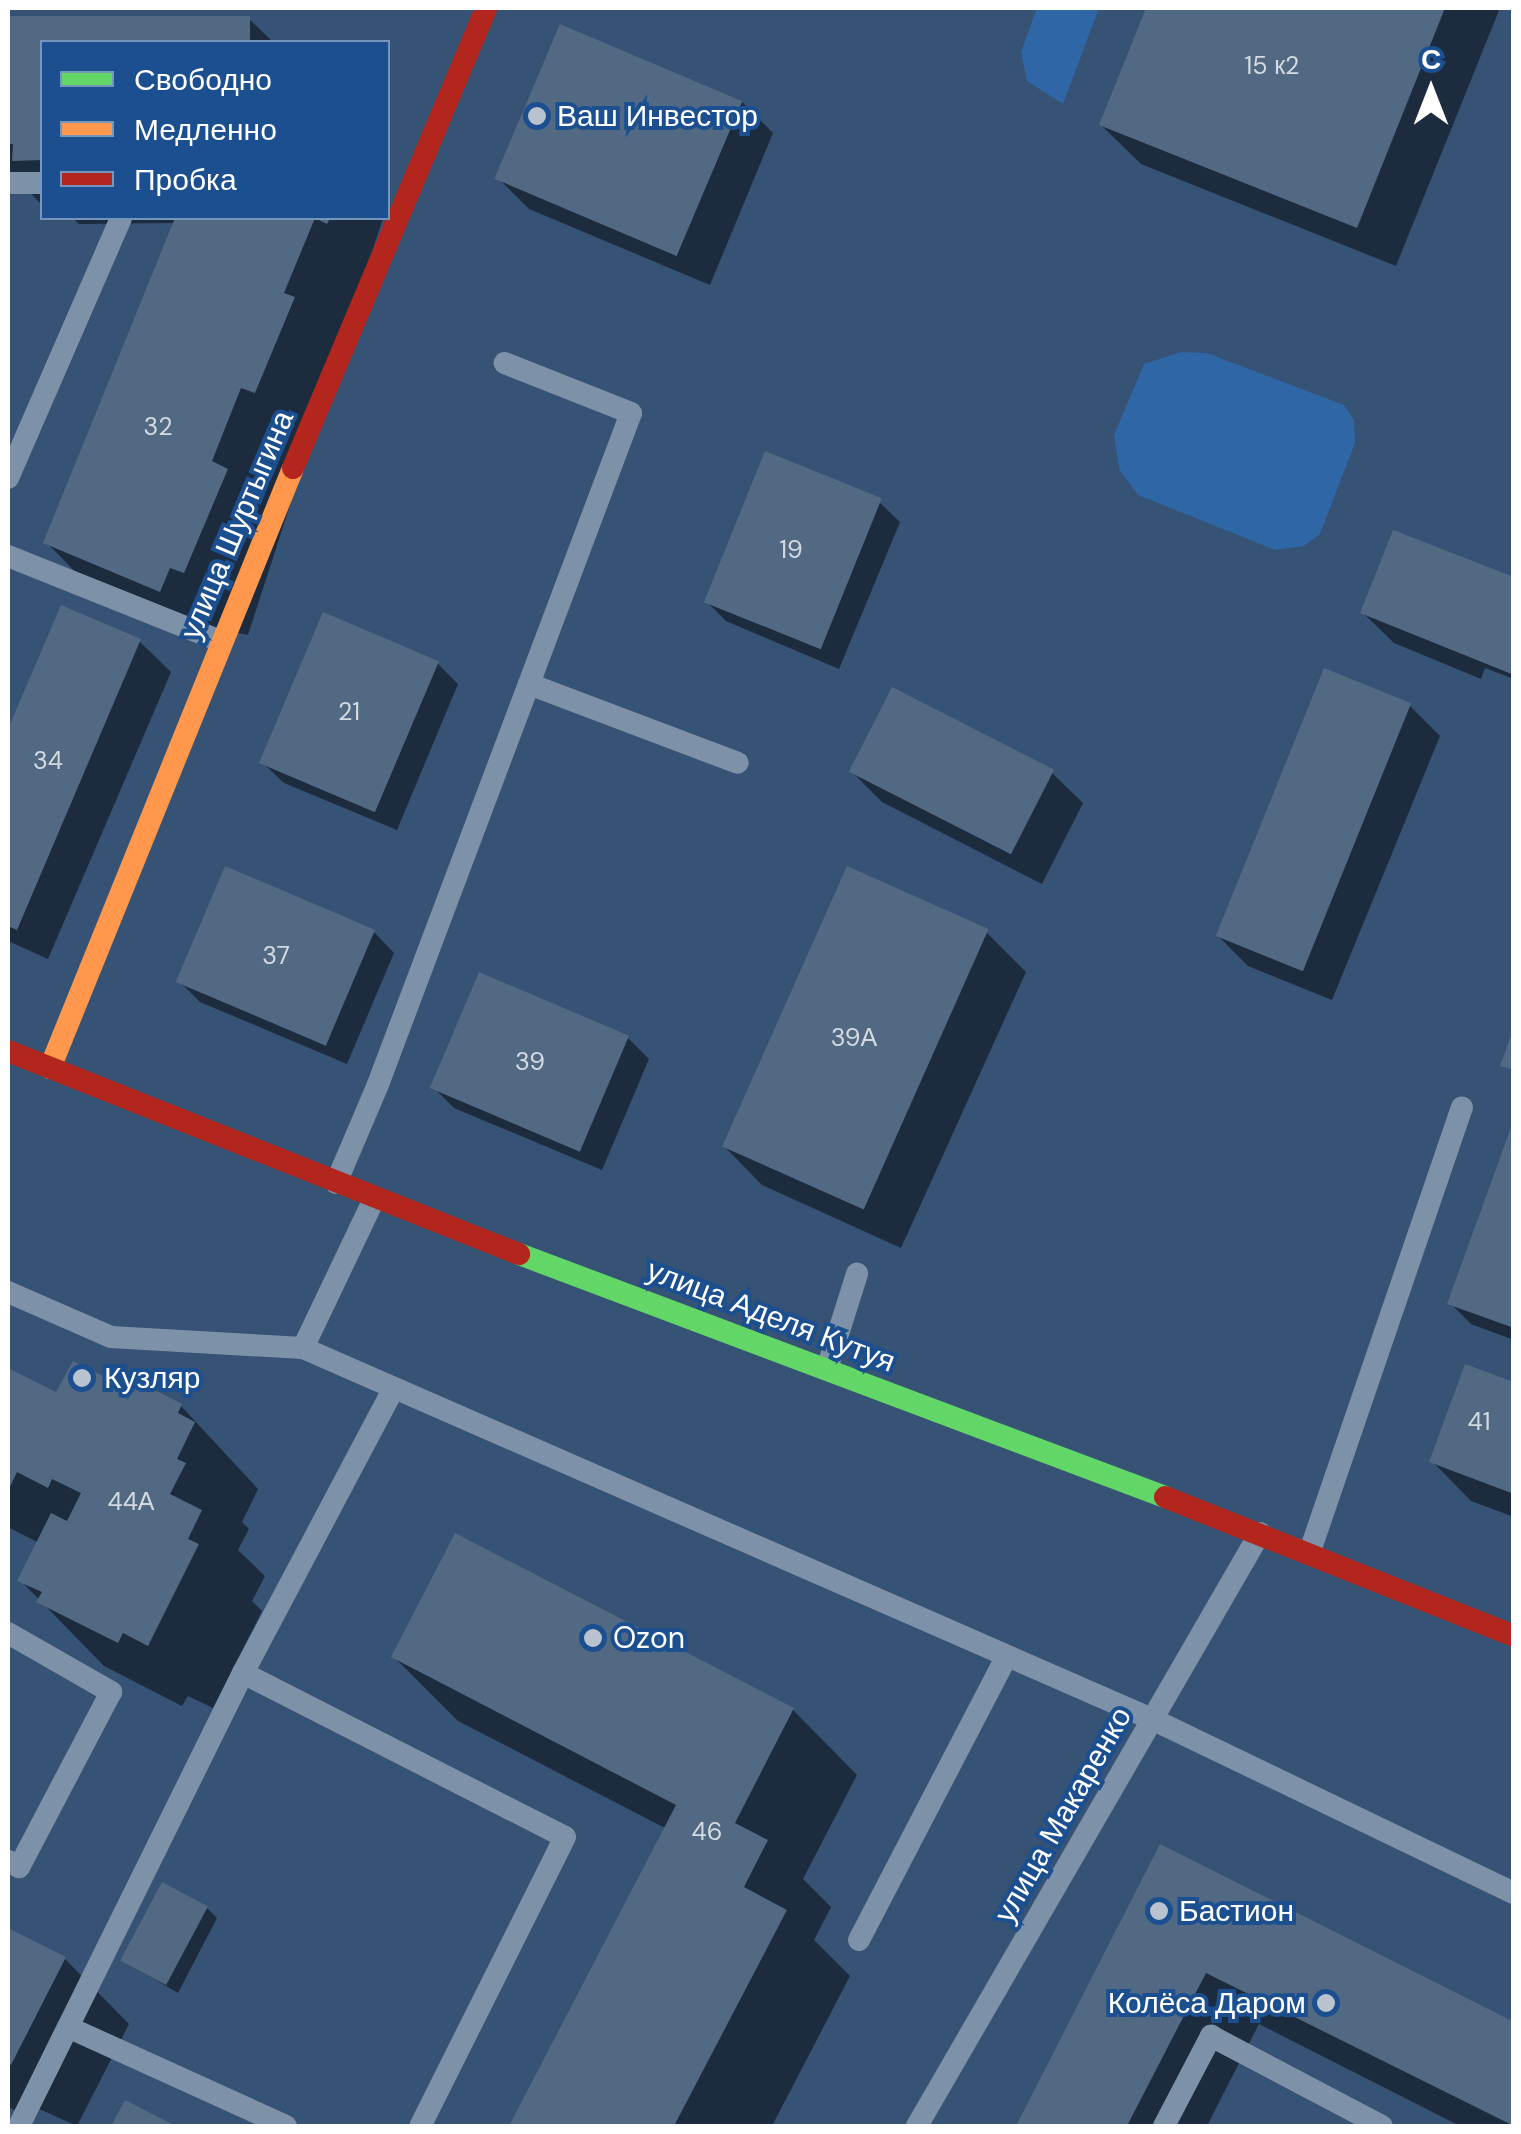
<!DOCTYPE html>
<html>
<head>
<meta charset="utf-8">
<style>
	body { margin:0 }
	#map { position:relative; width:1521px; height:2134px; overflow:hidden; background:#365274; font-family:"DM Sans",sans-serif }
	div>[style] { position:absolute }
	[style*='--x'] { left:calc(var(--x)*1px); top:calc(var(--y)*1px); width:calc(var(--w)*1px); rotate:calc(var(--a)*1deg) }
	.green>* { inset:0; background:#2f66a5 }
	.shadow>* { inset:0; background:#0007 }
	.building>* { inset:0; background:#526984; transform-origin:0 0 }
	.lane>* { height:22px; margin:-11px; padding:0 11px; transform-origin:11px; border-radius:11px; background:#7d92a8 }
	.fast>* { height:22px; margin:-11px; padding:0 11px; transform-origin:11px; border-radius:11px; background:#63d668 }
	.slow>* { height:22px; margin:-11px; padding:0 11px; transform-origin:11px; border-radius:11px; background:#ff974d }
	.jam>* { height:22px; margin:-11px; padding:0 11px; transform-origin:11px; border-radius:11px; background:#b3261e }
	.dots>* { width:28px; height:28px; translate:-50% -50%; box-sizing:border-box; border:5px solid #1b4f8f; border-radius:50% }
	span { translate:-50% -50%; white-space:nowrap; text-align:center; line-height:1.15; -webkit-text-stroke:8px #1b4f8f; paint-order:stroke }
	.number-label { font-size:25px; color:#d4dae0 }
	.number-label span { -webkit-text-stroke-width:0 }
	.poi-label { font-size:30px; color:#fff }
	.left { translate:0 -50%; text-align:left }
	.right { translate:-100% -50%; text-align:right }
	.street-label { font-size:30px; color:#fff }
	.frame { position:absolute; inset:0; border:10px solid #fff; pointer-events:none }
	.legend { position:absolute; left:40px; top:40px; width:350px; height:180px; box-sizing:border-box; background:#1b4f8f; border:2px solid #7695bc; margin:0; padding:12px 18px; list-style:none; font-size:30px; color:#fff }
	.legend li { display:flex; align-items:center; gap:20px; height:50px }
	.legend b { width:50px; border:2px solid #7695bc }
	.north { position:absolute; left:1381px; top:40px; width:100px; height:100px; -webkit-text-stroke:8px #1b4f8f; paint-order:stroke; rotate:0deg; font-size:28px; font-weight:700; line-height:40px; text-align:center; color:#fff }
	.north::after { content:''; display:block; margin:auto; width:35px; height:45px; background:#fff; clip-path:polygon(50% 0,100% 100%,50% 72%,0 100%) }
</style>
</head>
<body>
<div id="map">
	<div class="green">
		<div style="clip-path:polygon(1037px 8px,1099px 8px,1063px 104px,1027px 81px,1021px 52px)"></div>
		<div style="clip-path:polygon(1181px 352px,1207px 353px,1344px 405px,1354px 420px,1355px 443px,1320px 534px,1304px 546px,1275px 550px,1138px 495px,1119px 469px,1114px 435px,1144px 364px)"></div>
	</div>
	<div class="shadow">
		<div style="clip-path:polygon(1148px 8px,1500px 8px,1396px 266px,1141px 164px,1101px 125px)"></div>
		<div style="clip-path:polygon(8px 19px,249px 19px,273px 42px,42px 42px,42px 205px,8px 170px)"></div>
		<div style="clip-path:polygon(742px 102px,773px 133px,710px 285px,529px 209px,498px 178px)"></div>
		<div style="clip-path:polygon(73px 218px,383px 218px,248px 635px,110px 607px,46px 542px,176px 223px,79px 224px)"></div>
		<div style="clip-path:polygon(879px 502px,900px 522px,839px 669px,726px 621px,705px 600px)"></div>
		<div style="clip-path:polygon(1514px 580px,1514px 679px,1485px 668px,1481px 679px,1394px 643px,1363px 613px)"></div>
		<div style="clip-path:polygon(62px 608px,140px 642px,171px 672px,48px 959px,8px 941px,8px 736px)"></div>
		<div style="clip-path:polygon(437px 663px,458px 684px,397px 830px,284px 783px,263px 763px)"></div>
		<div style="clip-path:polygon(1409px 705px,1440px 736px,1332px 1000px,1248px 966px,1218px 936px)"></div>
		<div style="clip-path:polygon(851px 771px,1052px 773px,1083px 803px,1042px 884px,882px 802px)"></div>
		<div style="clip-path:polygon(374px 932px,394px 953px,347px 1064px,200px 1002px,179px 981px)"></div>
		<div style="clip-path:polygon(987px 933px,1026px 972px,901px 1248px,762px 1185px,723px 1145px)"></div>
		<div style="clip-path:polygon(628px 1038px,649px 1059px,602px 1170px,454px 1108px,433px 1087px)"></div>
		<div style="clip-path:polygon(1514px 1128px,1514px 1340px,1471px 1324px,1450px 1303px)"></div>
		<div style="clip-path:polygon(8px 1370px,57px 1395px,136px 1395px,181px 1406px,258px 1489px,242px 1522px,249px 1529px,238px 1550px,265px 1576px,252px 1601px,262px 1611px,213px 1708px,188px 1696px,182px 1706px,104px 1666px,20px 1580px,39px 1543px,8px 1527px)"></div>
		<div style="clip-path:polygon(1514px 1385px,1514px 1517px,1471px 1501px,1432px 1461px)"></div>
		<div style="clip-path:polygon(456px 1536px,793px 1710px,857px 1775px,803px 1879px,831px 1907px,814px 1940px,850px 1976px,772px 2126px,512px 2126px,667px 1829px,458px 1721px,394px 1657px)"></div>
		<div style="clip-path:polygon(1161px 1848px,1514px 2025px,1514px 2126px,1460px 2126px,1259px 2024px,1207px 2126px,1019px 2126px)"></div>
		<div style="clip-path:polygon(207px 1908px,217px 1918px,178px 1993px,124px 1961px)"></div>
		<div style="clip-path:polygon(8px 1931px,65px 1959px,129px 2024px,77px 2126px,37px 2108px,32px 2119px,8px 2107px)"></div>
	</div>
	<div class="building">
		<div style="clip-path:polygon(1146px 8px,1445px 8px,1357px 228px,1099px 125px)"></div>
		<div style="clip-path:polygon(8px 16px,250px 16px,250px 42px,42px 42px,42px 160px,12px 161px,13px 144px,8px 144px)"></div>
		<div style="left:560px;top:24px;width:198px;height:168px;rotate:23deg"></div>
		<div style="clip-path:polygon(175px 218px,330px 218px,327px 224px,315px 218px,284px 293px,295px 297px,255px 393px,241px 388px,212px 461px,228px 469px,184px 573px,170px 568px,160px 592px,43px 543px)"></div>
		<div style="left:765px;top:451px;width:126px;height:163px;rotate:22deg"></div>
		<div style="clip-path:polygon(1393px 530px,1514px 577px,1514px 675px,1360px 613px)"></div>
		<div style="clip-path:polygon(61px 605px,141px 639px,17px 930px,8px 926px,8px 729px)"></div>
		<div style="left:323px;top:612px;width:126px;height:164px;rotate:23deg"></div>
		<div style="left:1324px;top:668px;width:94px;height:289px;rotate:22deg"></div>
		<div style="left:892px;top:687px;width:182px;height:95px;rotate:27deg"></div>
		<div style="left:225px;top:866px;width:163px;height:126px;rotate:23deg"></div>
		<div style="left:847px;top:866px;width:155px;height:307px;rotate:24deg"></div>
		<div style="left:479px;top:972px;width:163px;height:126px;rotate:23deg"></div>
		<div style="clip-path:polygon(1513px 1030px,1514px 1031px,1514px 1070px,1500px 1066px)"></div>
		<div style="clip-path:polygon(1513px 1122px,1514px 1123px,1514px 1328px,1447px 1304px)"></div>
		<div style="clip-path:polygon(73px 1361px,134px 1392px,139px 1382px,182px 1404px,178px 1413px,195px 1422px,177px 1459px,186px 1463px,170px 1494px,202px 1510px,188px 1539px,199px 1544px,148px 1646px,123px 1633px,118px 1643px,36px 1602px,42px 1592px,17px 1581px,51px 1513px,67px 1521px,81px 1493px,52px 1479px,48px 1488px,17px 1472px,8px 1491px,8px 1368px,56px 1392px)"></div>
		<div style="clip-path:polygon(1465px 1364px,1514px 1382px,1514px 1494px,1429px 1462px)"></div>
		<div style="clip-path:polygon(455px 1533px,794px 1708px,735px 1823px,768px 1840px,744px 1887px,787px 1910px,674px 2126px,509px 2126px,676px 1805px,391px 1657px)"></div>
		<div style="clip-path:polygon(1160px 1844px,1514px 2022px,1514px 2126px,1206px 1973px,1127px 2126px,1016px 2126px)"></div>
		<div style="left:162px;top:1882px;width:52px;height:89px;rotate:28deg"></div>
		<div style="clip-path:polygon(8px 1928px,66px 1957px,11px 2065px,8px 2063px)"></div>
		<div style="clip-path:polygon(125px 2100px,176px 2126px,111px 2126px)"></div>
	</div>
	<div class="lane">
		<div style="--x:8;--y:183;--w:34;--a:0"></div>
		<div style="--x:8;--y:478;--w:283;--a:-66.5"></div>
		<div style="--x:8;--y:556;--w:228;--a:21.8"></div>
		<div style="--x:529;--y:684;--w:223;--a:20.7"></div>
		<div style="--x:336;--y:1183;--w:104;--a:-66.9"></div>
		<div style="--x:377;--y:1087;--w:720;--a:-69.35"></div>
		<div style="--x:631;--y:413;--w:136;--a:-158.4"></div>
		<div style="--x:8;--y:1292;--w:112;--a:23.6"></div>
		<div style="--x:111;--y:1337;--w:192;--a:3.3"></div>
		<div style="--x:303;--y:1348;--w:929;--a:23.61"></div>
		<div style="--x:1154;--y:1720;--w:399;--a:25.7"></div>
		<div style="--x:303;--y:1348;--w:165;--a:-64.5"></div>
		<div style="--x:827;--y:1369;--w:100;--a:-72.5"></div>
		<div style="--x:1309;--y:1554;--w:472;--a:-71.1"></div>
		<div style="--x:8;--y:1633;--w:119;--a:29.8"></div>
		<div style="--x:111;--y:1692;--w:198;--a:117.7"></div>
		<div style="--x:19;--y:1867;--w:13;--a:-151"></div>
		<div style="--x:243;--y:1673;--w:361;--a:27"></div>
		<div style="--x:565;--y:1837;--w:323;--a:116.6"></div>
		<div style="--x:859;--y:1940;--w:320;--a:-62.5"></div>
		<div style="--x:19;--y:2126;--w:110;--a:-63.7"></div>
		<div style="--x:286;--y:2126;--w:239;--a:-155.6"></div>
		<div style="--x:68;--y:2027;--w:395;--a:-63.7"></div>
		<div style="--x:243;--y:1673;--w:320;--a:-62.1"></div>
		<div style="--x:917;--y:2126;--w:685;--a:-59.95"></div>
		<div style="--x:1164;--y:2126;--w:102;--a:-62.4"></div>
		<div style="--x:1211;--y:2036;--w:193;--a:27.8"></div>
	</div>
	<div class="fast">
		<div style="--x:519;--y:1254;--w:690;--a:20.61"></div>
	</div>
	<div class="slow">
		<div style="--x:50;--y:1068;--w:647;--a:-67.95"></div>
	</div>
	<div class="jam">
		<div style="--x:293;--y:468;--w:499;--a:-67.2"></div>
		<div style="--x:8;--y:1051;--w:550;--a:21.67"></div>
		<div style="--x:1165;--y:1497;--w:376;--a:21.7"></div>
	</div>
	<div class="dots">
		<div style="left:537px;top:116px;background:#b9c2ce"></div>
		<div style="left:82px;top:1378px;background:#b9c2ce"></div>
		<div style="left:593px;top:1638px;background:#b9c2ce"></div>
		<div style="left:1159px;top:1911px;background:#b9c2ce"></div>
		<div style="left:1326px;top:2003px;background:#b9c2ce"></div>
	</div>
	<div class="number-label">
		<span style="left:1272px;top:66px">15 к2</span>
		<span style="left:158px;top:427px">32</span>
		<span style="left:791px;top:550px">19</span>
		<span style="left:349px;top:712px">21</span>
		<span style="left:48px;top:761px">34</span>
		<span style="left:276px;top:956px">37</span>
		<span style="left:854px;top:1038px">39А</span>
		<span style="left:530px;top:1062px">39</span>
		<span style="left:1479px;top:1422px">41</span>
		<span style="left:131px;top:1502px">44А</span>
		<span style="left:707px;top:1832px">46</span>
	</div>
	<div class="poi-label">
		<span class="left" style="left:557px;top:116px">Ваш Инвестор</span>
		<span class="left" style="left:104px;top:1378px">Кузляр</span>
		<span class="left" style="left:613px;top:1638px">Ozon</span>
		<span class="left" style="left:1179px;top:1911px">Бастион</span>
		<span class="right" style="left:1306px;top:2003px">Колёса Даром</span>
	</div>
	<div class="street-label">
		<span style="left:237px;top:525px;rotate:-67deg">улица Шуртыгина</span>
		<span style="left:771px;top:1316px;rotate:21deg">улица Аделя Кутуя</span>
		<span style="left:1063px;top:1815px;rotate:-60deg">улица Макаренко</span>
	</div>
	<div class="frame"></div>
	<ul class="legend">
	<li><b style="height:12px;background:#63d668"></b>Свободно</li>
	<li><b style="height:12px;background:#ff974d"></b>Медленно</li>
	<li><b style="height:12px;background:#b3261e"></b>Пробка</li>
	</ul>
	<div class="north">С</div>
</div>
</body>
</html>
